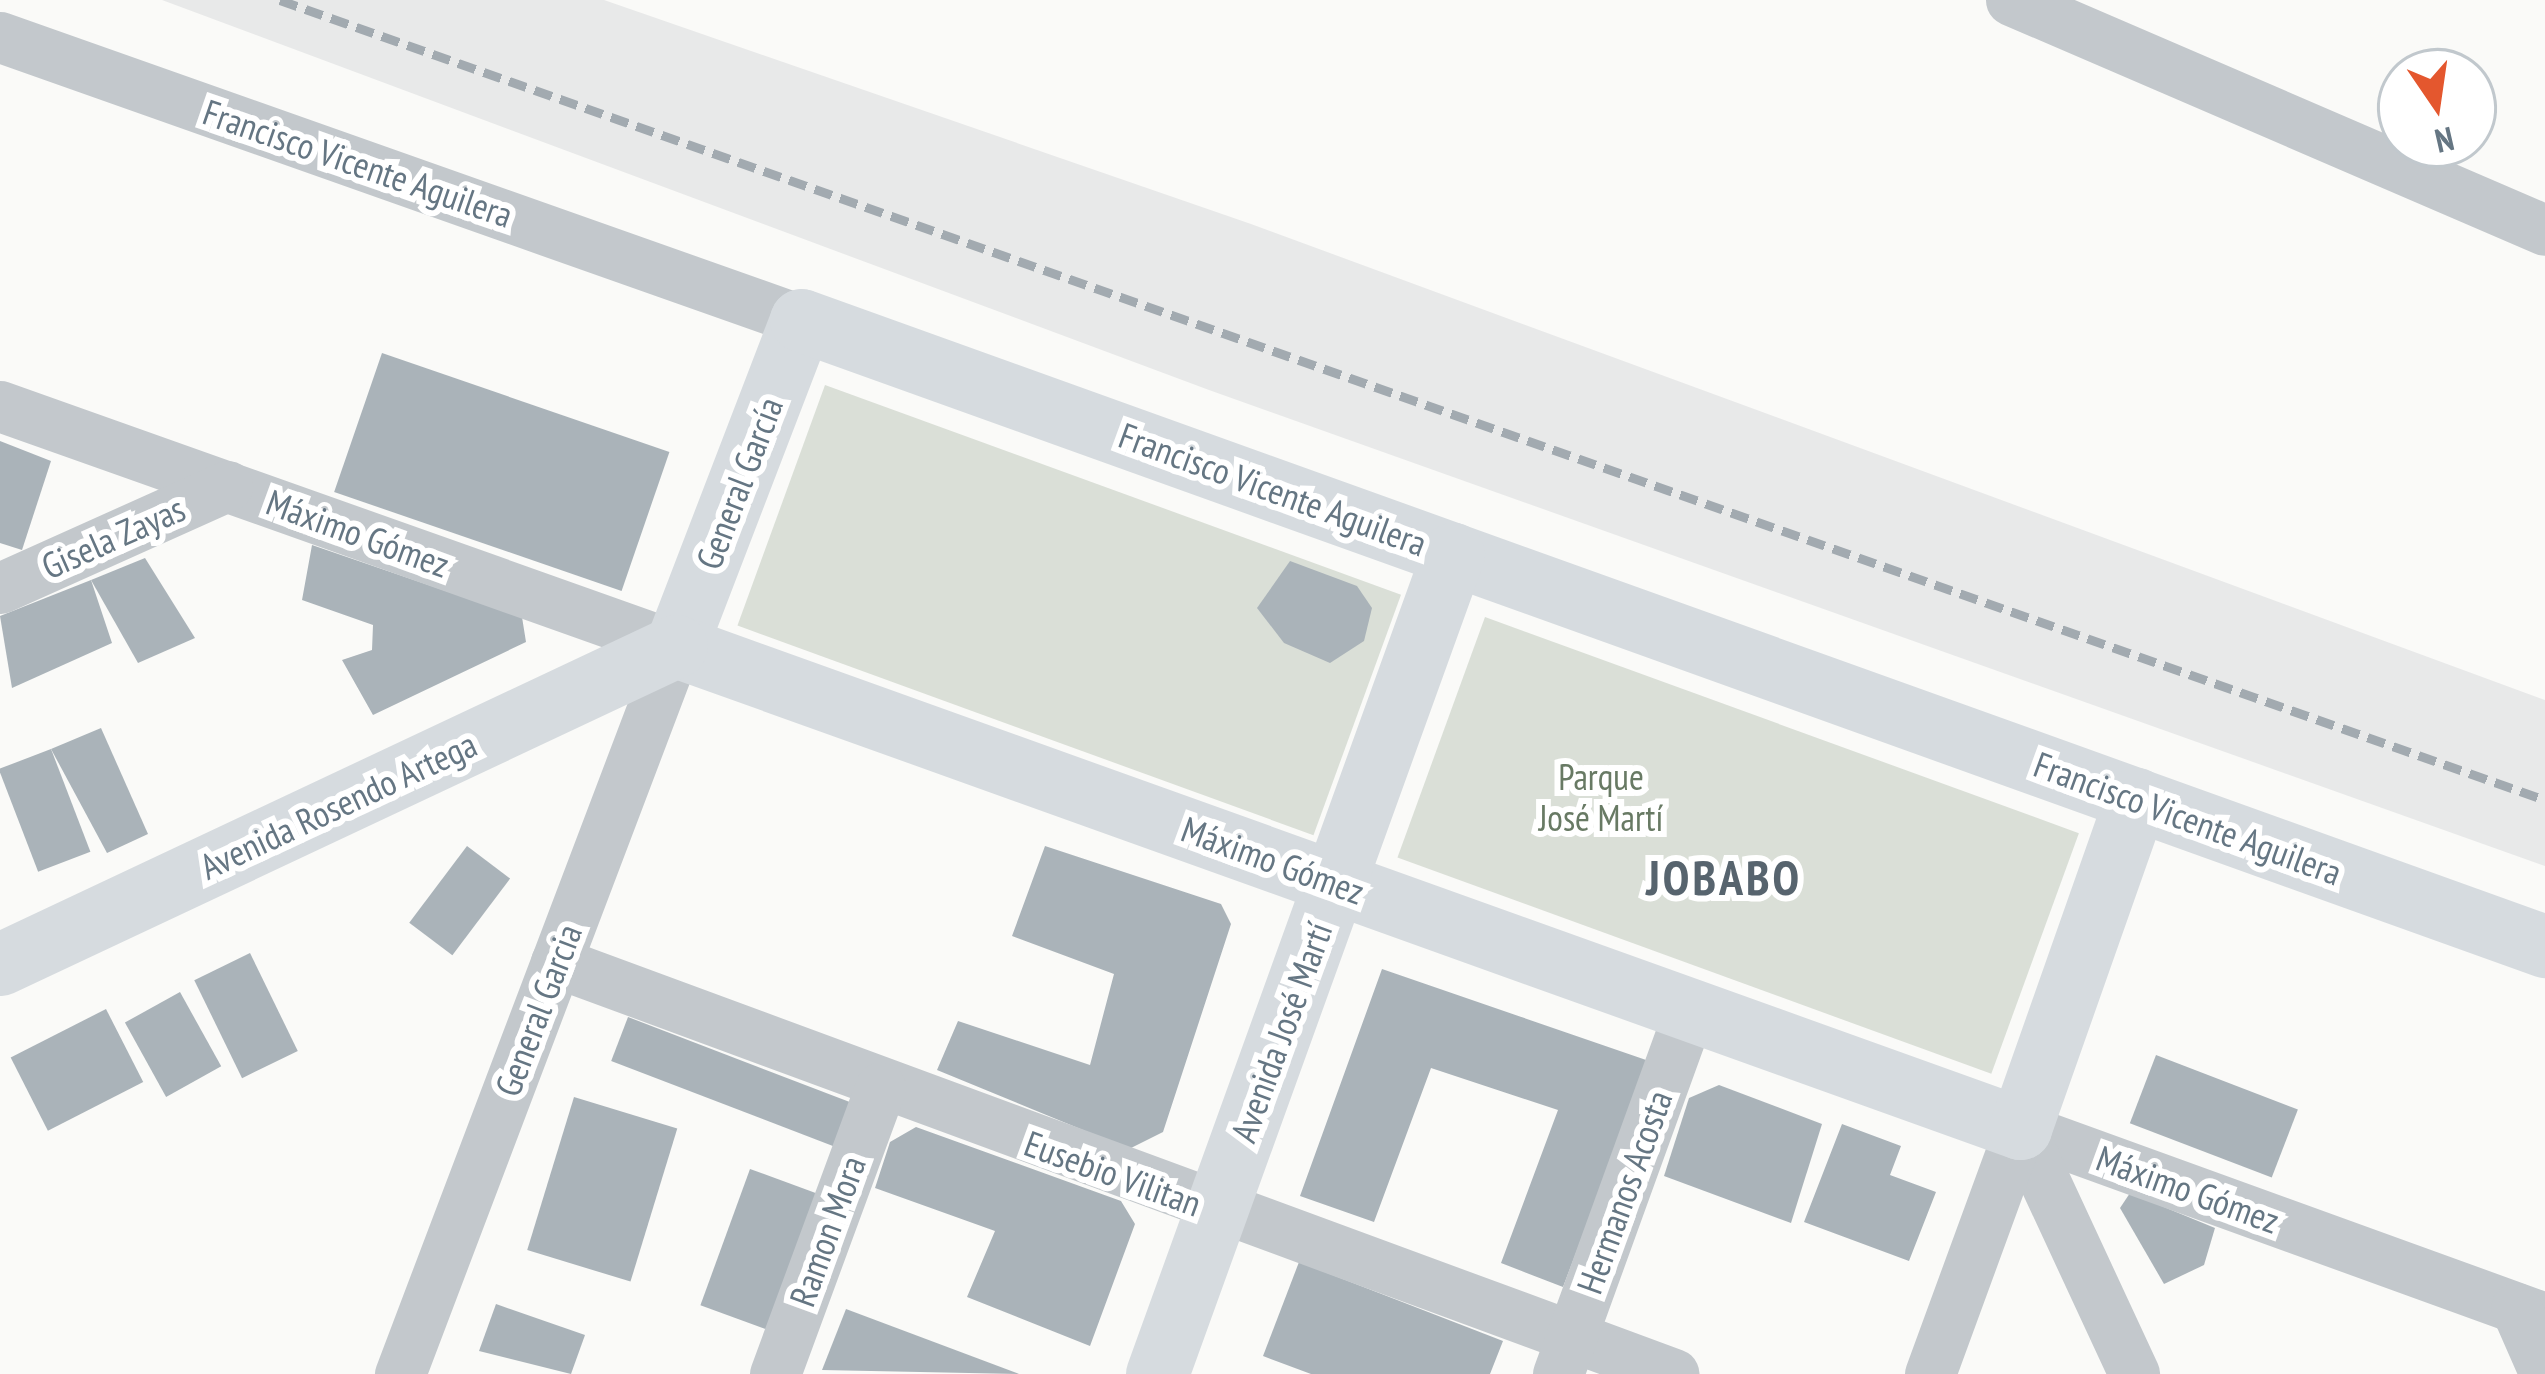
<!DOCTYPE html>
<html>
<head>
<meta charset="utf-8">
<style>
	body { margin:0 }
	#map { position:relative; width:2545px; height:1374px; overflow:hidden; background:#fafaf8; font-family:"PT Sans Narrow",sans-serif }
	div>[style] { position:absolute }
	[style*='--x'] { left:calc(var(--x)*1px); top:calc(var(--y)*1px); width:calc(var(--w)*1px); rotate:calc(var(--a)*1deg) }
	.built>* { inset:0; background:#e8e9e9 }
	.green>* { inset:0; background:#dadfd7; transform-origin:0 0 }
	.building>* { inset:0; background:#aab3b9; transform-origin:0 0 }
	.minor>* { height:51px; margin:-25.5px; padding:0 25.5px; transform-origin:25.5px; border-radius:25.5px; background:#c3c8cc }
	.major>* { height:63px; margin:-31.5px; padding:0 31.5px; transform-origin:31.5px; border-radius:31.5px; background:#d6dbdf }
	.rail>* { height:9px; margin-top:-4.5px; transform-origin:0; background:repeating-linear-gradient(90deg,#a2aab0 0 18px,transparent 0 27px) }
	span { translate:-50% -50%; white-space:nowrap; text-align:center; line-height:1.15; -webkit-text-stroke:12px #fff; paint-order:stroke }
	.street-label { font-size:36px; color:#657683 }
	.park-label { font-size:36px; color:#687a64 }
	.district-label { font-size:48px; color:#57646e; font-weight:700; letter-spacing:3px }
	.north { position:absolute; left:2377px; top:48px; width:120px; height:120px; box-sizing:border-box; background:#fff; border:3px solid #c1c8cd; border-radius:50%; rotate:167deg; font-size:33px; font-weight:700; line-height:48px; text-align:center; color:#657683 }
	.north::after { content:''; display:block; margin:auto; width:42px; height:54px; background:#e4572e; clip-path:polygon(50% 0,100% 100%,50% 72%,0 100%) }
</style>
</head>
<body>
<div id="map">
	<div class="built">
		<div style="clip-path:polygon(162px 0,604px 0,1251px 224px,2545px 700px,2545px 866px,1209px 390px)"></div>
	</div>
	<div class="green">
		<div style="left:825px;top:385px;width:613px;height:256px;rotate:20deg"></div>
		<div style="left:1485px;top:617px;width:632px;height:256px;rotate:20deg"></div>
	</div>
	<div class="building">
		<div style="left:382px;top:353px;width:304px;height:147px;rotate:19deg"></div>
		<div style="clip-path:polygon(0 441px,51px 461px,22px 550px,0 543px)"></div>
		<div style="clip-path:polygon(312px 545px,522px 617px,526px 642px,373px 715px,342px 660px,372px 650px,373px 625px,302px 600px)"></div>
		<div style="clip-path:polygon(145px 558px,195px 638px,138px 663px,91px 580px)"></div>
		<div style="clip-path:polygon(1290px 561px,1357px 586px,1372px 608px,1364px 641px,1330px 663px,1284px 643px,1257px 608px)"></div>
		<div style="clip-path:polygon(91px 580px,112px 643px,12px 688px,0 616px)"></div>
		<div style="clip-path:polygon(101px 728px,148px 834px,107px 853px,51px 749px)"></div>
		<div style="left:51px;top:749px;width:110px;height:56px;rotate:69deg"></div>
		<div style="left:467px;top:846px;width:54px;height:96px;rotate:37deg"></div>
		<div style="clip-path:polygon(1045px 846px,1221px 904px,1231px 924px,1163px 1132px,1129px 1149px,937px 1070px,958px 1021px,1090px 1065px,1114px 974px,1012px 936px)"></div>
		<div style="left:250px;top:953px;width:109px;height:62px;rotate:64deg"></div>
		<div style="clip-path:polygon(1382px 969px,1649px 1061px,1563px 1287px,1501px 1263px,1558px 1110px,1431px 1068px,1374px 1222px,1300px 1196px)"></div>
		<div style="left:180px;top:992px;width:85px;height:63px;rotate:61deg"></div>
		<div style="left:106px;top:1009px;width:82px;height:107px;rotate:63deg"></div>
		<div style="left:628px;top:1017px;width:241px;height:47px;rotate:21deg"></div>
		<div style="left:2156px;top:1055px;width:152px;height:73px;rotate:21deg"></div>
		<div style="clip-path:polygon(1719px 1085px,1822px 1124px,1791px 1223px,1664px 1176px,1689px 1098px)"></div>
		<div style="left:574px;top:1097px;width:108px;height:160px;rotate:17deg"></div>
		<div style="clip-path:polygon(1842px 1124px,1901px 1146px,1890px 1175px,1936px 1192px,1909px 1261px,1804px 1222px)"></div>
		<div style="clip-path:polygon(916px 1127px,1121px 1201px,1135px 1224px,1090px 1346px,967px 1297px,995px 1231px,875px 1188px,890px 1142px)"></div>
		<div style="left:750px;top:1169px;width:72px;height:145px;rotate:20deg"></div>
		<div style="clip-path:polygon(2130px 1193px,2215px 1228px,2204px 1265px,2164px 1284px,2120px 1208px)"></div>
		<div style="clip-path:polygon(1299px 1262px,1503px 1341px,1490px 1374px,1311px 1374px,1263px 1356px)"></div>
		<div style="clip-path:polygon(496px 1304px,585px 1335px,571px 1374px,479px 1351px)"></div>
		<div style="clip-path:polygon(846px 1309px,1019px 1374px,822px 1370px)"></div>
	</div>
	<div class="minor">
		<div style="--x:2011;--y:0;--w:581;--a:23.3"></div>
		<div style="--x:0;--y:37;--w:850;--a:19.46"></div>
		<div style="--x:0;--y:406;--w:717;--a:19.55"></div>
		<div style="--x:676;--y:646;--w:779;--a:110.76"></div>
		<div style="--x:0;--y:588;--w:249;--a:-24.2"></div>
		<div style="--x:556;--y:962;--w:1191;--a:20.23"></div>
		<div style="--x:2020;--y:1128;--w:558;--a:19.9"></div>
		<div style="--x:2020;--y:1128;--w:271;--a:65.1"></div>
		<div style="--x:2516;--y:1308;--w:72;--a:66.3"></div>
		<div style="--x:775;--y:1374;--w:305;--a:-69.8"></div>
		<div style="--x:1558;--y:1374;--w:388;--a:-70.1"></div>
		<div style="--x:1930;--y:1374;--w:262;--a:-69.9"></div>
	</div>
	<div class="major">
		<div style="--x:676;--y:646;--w:349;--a:-69"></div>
		<div style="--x:801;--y:320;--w:1853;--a:19.75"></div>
		<div style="--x:676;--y:646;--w:1428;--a:19.73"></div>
		<div style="--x:2020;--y:1128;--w:349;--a:-70.6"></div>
		<div style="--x:0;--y:964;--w:747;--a:-25.19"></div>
		<div style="--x:1157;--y:1374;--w:872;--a:-70.15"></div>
	</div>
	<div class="rail">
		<div style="--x:280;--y:0;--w:2402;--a:19.45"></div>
	</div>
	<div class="street-label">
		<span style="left:358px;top:163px;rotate:19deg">Francisco Vicente Aguilera</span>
		<span style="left:739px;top:483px;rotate:-69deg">General García</span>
		<span style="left:1273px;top:489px;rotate:20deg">Francisco Vicente Aguilera</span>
		<span style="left:358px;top:533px;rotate:20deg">Máximo Gómez</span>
		<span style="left:113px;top:537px;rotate:-24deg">Gisela Zayas</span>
		<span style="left:338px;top:805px;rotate:-25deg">Avenida Rosendo Artega</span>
		<span style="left:2188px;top:818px;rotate:20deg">Francisco Vicente Aguilera</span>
		<span style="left:1273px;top:860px;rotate:20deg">Máximo Gómez</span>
		<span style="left:538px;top:1010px;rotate:-69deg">General Garcia</span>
		<span style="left:1281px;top:1032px;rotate:-70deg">Avenida José Martí</span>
		<span style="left:1113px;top:1173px;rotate:20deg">Eusebio Vilitan</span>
		<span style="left:2188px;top:1189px;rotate:20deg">Máximo Gómez</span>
		<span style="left:1624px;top:1192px;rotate:-70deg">Hermanos Acosta</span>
		<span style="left:827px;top:1231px;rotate:-70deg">Ramon Mora</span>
	</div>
	<div class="park-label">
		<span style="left:1601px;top:797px">Parque<br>José Martí</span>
	</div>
	<div class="district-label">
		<span style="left:1724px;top:878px">JOBABO</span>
	</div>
	<div class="north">N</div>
</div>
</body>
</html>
